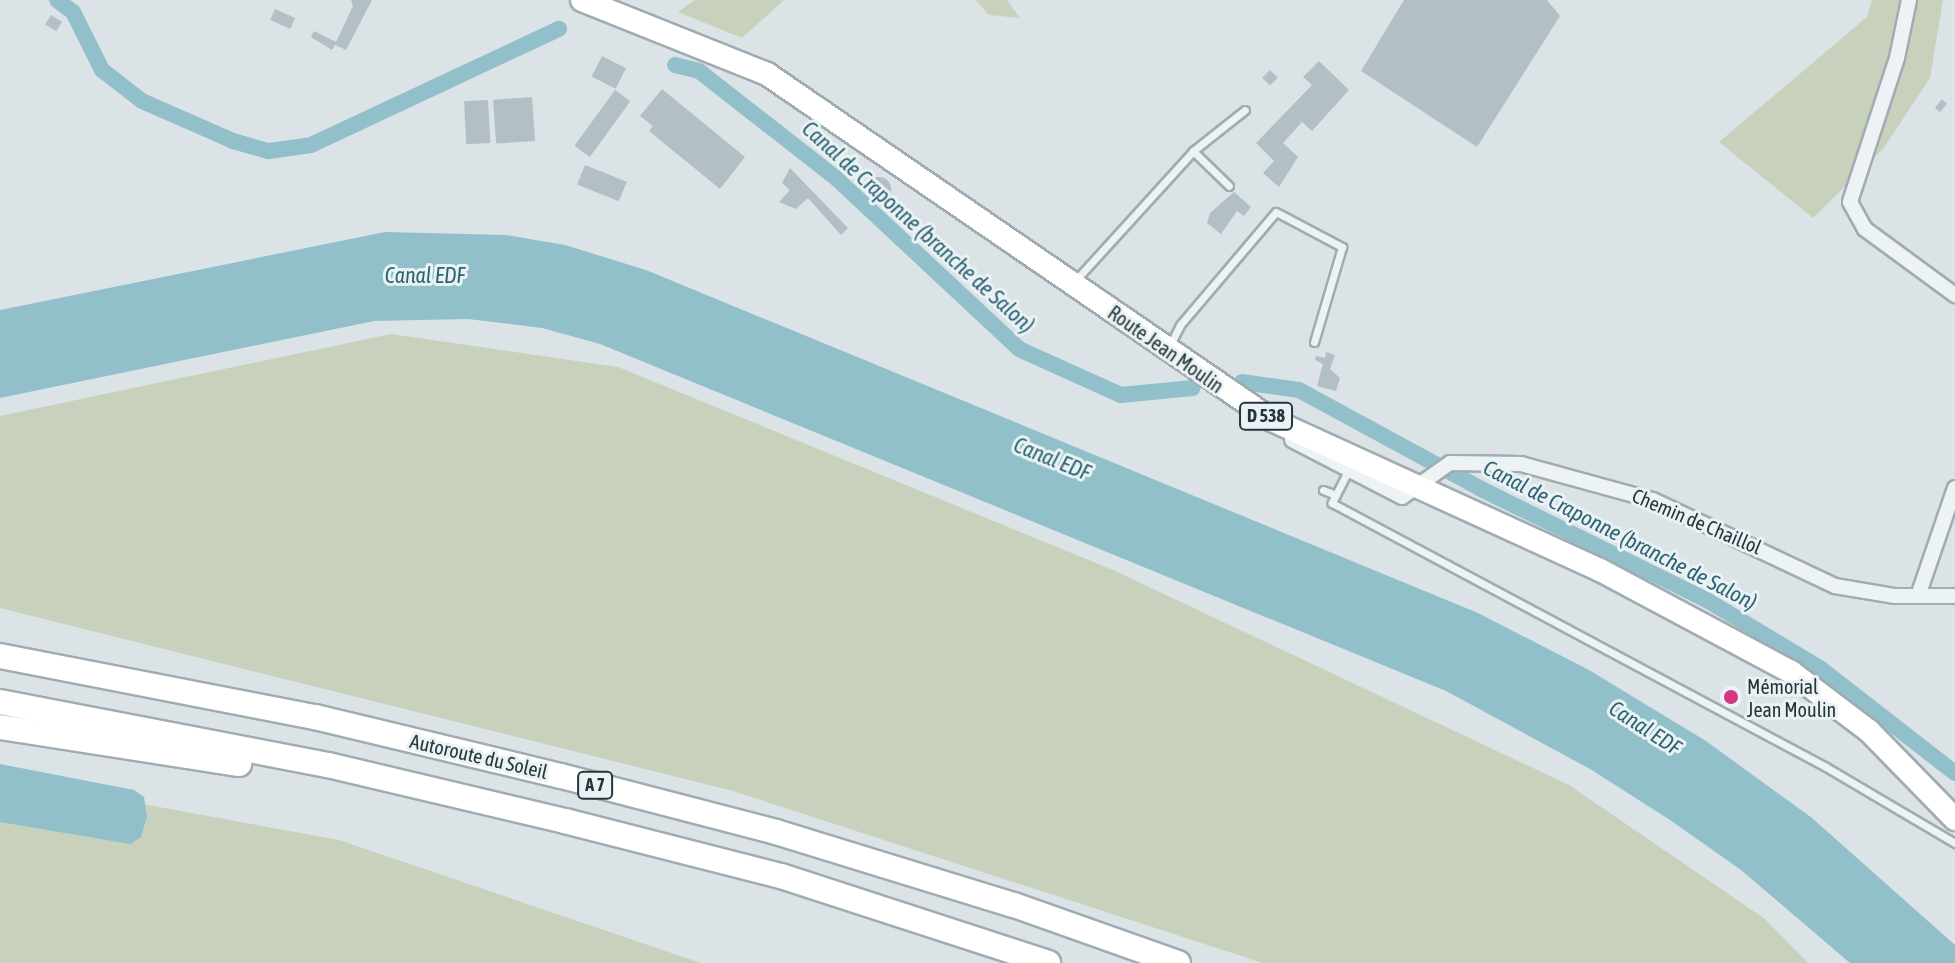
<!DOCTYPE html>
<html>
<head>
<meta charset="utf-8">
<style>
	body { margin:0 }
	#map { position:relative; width:1955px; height:963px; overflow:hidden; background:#dbe3e7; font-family:"Asap Condensed",sans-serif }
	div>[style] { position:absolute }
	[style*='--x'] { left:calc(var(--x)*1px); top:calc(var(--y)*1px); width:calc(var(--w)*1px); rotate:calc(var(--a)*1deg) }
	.green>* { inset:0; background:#c8d1bb }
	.water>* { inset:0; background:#92c0ca }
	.canal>* { height:16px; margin:-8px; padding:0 8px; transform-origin:8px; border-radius:8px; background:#92c0ca }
	.building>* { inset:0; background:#b2bfc4; transform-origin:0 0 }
	.round { border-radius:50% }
	.roads { filter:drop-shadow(2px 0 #a0acb1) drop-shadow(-2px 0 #a0acb1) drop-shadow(0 2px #a0acb1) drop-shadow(0 -2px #a0acb1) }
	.lane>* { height:7px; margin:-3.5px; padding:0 3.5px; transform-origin:3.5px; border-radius:3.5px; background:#edf3f5 }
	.street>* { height:14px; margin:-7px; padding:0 7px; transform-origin:7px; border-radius:7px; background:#edf3f5 }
	.primary>* { height:22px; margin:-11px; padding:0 11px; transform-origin:11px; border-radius:11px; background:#fff }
	.highway>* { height:24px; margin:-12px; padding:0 12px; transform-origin:12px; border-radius:12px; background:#fff }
	.dots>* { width:22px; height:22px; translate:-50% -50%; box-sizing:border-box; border:4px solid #eaf2f4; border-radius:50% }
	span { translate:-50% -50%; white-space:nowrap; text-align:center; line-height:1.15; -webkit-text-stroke:6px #eaf2f4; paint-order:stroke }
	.shield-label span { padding:2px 6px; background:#eaf2f4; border:2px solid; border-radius:6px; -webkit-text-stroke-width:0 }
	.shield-label { font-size:18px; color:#24363d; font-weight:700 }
	.street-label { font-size:20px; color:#24363d }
	.poi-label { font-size:20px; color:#24363d }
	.left { translate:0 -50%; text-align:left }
	.water-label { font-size:22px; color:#2c6474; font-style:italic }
</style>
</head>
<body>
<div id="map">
	<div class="green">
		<div style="clip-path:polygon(695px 0,784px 0,742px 38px,678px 12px)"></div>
		<div style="clip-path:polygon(976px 0,1007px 0,1020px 18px,989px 15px)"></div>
		<div style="clip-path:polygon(1872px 0,1943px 0,1930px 78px,1883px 149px,1813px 218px,1719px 142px,1867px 17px)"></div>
		<div style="clip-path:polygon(391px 334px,618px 367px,1113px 570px,1569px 785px,1765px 919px,1808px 963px,1263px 963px,733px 791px,0 608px,0 416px)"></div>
		<div style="clip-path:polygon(0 778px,339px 840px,701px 963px,0 963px)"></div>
	</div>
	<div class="water">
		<div style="clip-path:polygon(385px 232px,506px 235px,565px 245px,646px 270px,1478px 613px,1589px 670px,1706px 741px,1812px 818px,1955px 945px,1955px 963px,1850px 963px,1741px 870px,1670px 820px,1590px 769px,1446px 691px,600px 344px,542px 328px,468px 319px,374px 321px,0 398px,0 310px)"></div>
		<div style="clip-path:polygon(0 764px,134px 790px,144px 797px,147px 816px,141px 837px,130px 844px,0 822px)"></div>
	</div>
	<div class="canal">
		<div style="--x:57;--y:0;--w:20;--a:37"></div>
		<div style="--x:73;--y:12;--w:65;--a:63.4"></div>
		<div style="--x:102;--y:70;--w:51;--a:37.8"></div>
		<div style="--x:142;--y:101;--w:99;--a:23.7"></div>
		<div style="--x:233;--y:141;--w:37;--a:16"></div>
		<div style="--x:269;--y:151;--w:42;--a:-8.1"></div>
		<div style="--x:311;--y:145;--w:274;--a:-25.1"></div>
		<div style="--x:675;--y:65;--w:25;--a:14"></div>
		<div style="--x:699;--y:71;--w:175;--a:38"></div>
		<div style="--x:837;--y:179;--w:249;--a:43"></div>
		<div style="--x:1019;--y:349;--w:112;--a:24.3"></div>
		<div style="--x:1121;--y:395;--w:72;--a:-5.6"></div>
		<div style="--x:1242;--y:382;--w:58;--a:8"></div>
		<div style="--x:1299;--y:390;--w:207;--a:28.5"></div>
		<div style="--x:1481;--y:489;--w:250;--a:26.2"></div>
		<div style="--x:1705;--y:599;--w:134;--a:31"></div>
		<div style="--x:1820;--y:668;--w:171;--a:37.9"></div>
	</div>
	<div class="building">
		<div style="clip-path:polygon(351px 0,372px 0,346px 50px,335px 45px,332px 50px,311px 37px,314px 31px,336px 42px,353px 6px)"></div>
		<div style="clip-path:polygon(1404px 0,1547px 0,1560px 16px,1477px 147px,1361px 71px)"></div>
		<div style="left:275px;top:9px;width:22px;height:12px;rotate:24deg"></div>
		<div style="left:51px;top:15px;width:13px;height:11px;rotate:32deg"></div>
		<div style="left:602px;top:56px;width:27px;height:23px;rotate:27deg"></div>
		<div style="clip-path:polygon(1319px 61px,1349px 90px,1312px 131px,1302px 122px,1283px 143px,1298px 157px,1279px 187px,1263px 173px,1274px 161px,1256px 143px,1312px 85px,1303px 77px)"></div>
		<div style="left:1270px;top:70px;width:11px;height:11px;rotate:45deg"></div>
		<div style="clip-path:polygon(662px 89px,745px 157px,720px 189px,649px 131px,653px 126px,640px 116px)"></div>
		<div style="left:615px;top:90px;width:19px;height:69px;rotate:36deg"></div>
		<div style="left:532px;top:97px;width:44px;height:39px;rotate:86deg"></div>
		<div style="clip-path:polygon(1942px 99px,1947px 104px,1940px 112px,1935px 108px)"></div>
		<div style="left:488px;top:100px;width:43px;height:24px;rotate:87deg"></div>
		<div style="left:585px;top:165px;width:45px;height:21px;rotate:22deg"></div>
		<div style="clip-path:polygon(790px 168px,848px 228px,841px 235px,808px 198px,796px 209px,779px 202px,790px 190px,782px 183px)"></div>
		<div class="round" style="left:867px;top:177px;width:24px;height:24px"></div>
		<div style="clip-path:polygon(1234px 192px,1251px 207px,1244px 216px,1237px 211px,1221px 234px,1207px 223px,1210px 213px)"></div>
		<div style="clip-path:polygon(1326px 352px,1335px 355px,1330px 369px,1340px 378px,1336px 391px,1317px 386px,1323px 364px,1315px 360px,1316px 356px,1325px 358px)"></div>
	</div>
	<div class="roads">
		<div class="lane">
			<div style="--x:1193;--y:151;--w:50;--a:44.2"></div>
			<div style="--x:1074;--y:282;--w:177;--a:-47.7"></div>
			<div style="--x:1193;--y:151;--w:66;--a:-38.3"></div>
			<div style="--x:1170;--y:345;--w:22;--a:-63"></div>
			<div style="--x:1180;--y:325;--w:148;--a:-49.7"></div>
			<div style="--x:1276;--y:212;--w:75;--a:27.9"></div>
			<div style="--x:1342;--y:247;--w:99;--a:106.4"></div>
			<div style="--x:1348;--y:471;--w:36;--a:117"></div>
			<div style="--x:1332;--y:503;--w:560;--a:28.12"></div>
			<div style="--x:1826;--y:767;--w:150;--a:30.5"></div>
			<div style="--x:1323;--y:490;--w:14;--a:21"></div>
		</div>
		<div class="street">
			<div style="--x:1909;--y:0;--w:59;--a:101.7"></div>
			<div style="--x:1897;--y:58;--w:151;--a:108.1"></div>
			<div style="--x:1850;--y:202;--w:31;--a:61"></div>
			<div style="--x:1865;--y:229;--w:112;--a:36.3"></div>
			<div style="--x:1292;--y:440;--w:124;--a:27.4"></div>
			<div style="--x:1402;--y:497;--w:59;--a:-35.3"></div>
			<div style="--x:1450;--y:463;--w:71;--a:0.8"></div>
			<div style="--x:1521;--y:464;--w:137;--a:15.3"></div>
			<div style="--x:1653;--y:500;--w:201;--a:25.3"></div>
			<div style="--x:1835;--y:586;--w:61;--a:9.5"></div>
			<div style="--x:1895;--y:596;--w:60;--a:0"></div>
			<div style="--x:1919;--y:593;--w:111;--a:-71.1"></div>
		</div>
		<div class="primary">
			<div style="--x:582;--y:0;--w:199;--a:21.8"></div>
			<div style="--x:767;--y:74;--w:612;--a:34.42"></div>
			<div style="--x:1272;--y:420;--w:361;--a:24.6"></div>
			<div style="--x:1600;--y:570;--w:217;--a:28.1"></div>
			<div style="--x:1791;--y:672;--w:98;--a:37.1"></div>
			<div style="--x:1869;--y:731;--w:123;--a:45.7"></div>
		</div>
		<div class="highway">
			<div style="--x:0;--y:656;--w:321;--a:11"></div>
			<div style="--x:315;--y:717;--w:253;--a:13.5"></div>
			<div style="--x:561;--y:776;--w:222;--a:14.6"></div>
			<div style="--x:776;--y:832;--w:249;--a:17.1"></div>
			<div style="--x:1014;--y:905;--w:174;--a:19.5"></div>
			<div style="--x:0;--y:702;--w:334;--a:10.9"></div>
			<div style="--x:328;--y:765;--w:244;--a:13.3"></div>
			<div style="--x:565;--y:821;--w:223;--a:14.3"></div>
			<div style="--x:781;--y:876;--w:281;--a:18"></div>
			<div style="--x:0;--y:727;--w:242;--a:8.8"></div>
		</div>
	</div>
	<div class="dots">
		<div style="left:1731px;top:697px;background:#d73484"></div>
	</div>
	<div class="shield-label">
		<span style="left:1266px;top:416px">D 538</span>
		<span style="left:595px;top:785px">A 7</span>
	</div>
	<div class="street-label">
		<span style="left:1166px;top:349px;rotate:35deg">Route Jean Moulin</span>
		<span style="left:1697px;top:521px;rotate:23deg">Chemin de Chaillol</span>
		<span style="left:479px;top:756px;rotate:13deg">Autoroute du Soleil</span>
	</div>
	<div class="poi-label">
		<span class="left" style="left:1747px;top:698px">Mémorial<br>Jean Moulin</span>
	</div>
	<div class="water-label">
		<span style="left:918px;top:227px;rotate:42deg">Canal de Craponne (branche de Salon)</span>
		<span style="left:425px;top:276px">Canal EDF</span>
		<span style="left:1052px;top:459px;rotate:22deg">Canal EDF</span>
		<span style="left:1620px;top:535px;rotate:27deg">Canal de Craponne (branche de Salon)</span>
		<span style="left:1645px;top:728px;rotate:33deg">Canal EDF</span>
	</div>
</div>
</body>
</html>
